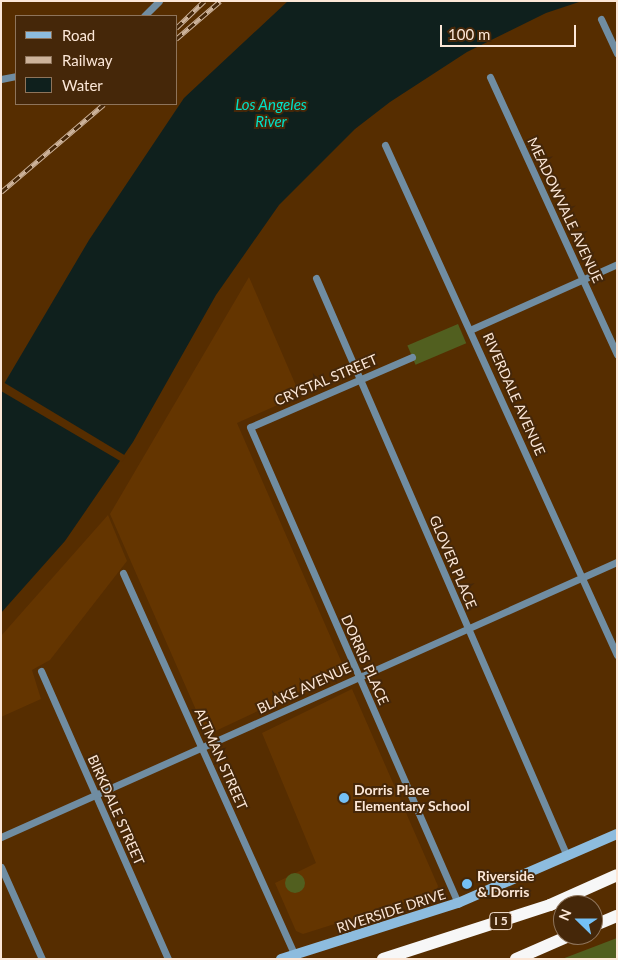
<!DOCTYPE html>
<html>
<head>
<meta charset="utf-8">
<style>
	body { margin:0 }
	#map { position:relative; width:618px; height:960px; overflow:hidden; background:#562d00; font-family:Lato,sans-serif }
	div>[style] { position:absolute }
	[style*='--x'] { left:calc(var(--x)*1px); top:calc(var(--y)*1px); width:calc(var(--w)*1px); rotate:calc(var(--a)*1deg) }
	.built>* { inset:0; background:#643500 }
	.green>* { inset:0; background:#515f1f; transform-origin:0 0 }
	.round { border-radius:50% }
	.water>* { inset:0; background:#0f201d }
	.pier>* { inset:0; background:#562d00 }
	.street>* { height:7px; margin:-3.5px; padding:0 3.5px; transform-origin:3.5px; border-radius:3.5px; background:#708da2 }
	.secondary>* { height:10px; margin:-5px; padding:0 5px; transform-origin:5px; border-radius:5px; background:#8dbcde }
	.highway>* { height:12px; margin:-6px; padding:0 6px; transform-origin:6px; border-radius:6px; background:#f7f7f7 }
	.rail>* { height:4.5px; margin-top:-2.25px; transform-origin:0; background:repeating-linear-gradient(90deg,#452709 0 8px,#cdb39b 0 16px); box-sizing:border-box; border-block:1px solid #cdb39b }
	.dots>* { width:14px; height:14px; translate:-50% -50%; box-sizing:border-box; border:2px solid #452709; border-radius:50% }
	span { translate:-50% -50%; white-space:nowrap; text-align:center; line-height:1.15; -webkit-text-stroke:4px #452709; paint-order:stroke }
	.shield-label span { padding:1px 4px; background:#452709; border:1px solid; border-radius:4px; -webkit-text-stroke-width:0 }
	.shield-label { font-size:12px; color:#fce7d7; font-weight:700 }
	.street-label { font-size:14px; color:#fce7d7 }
	.poi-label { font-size:14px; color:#fce7d7; font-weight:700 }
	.left { translate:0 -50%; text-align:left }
	.water-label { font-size:15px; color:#01e2c9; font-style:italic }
	.frame { position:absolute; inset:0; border:2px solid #fce7d7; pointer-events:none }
	.legend { position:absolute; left:15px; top:15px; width:162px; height:90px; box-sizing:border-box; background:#452709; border:1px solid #8e745b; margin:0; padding:6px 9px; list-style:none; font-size:15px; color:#fce7d7 }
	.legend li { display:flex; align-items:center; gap:10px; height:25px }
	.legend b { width:25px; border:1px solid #8e745b }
	.north { position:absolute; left:553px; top:895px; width:50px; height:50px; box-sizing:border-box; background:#452709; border:1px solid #8e745b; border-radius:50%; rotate:292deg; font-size:14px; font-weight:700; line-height:20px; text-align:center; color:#fce7d7 }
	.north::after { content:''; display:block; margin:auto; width:18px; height:22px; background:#74c0f6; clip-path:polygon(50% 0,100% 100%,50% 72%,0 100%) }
	.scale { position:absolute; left:440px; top:25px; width:136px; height:22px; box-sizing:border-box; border:2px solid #fce7d7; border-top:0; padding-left:6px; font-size:15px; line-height:18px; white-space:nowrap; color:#fce7d7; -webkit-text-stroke:4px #452709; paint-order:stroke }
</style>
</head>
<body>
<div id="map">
	<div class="built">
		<div style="clip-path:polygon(249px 277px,300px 395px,237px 423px,345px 670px,207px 735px,110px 514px)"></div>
		<div style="clip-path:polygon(108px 515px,127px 561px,50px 660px,32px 670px,41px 699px,1px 717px,1px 636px)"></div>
		<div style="clip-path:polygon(352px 689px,438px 886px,436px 892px,303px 934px,296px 931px,275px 883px,316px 863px,262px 733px)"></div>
	</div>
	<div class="green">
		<div style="left:458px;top:324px;width:21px;height:55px;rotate:67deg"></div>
		<div class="round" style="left:285px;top:873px;width:20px;height:20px"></div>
		<div style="clip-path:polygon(617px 938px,617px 959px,562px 959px)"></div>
	</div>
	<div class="water">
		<div style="clip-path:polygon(288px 1px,582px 1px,546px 13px,467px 52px,390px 102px,355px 129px,279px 205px,216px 295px,133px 442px,65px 541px,1px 613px,1px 389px,89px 240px,184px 98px)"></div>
	</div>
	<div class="pier">
		<div style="clip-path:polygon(3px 382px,126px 456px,122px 462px,1px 391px)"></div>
	</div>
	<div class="street">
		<div style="--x:144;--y:16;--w:21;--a:-45"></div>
		<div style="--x:601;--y:19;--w:38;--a:65"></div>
		<div style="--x:490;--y:77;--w:305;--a:65.4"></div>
		<div style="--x:1;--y:79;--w:15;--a:-11"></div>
		<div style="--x:385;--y:145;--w:560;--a:65.54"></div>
		<div style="--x:316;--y:278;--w:630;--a:66.53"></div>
		<div style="--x:472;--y:329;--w:159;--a:-24.1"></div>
		<div style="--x:412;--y:357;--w:176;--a:156.6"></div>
		<div style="--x:250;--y:427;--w:519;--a:66.4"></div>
		<div style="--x:123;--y:573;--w:419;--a:65.8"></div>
		<div style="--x:41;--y:671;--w:315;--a:66.2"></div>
		<div style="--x:1;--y:837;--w:675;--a:-24.06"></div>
		<div style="--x:1;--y:867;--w:101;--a:66"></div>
	</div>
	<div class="secondary">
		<div style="--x:281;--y:959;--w:186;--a:-17.6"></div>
		<div style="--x:458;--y:903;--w:173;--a:-23.5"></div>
	</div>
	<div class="highway">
		<div style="--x:593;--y:926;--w:26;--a:-23"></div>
		<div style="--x:383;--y:959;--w:176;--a:-17.9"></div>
		<div style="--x:550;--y:905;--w:73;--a:-24.1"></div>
		<div style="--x:516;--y:959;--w:60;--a:-23.6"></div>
	</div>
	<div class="rail">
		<div style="--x:176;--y:28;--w:39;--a:-44"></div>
		<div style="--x:176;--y:39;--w:58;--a:-40.8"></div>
		<div style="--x:1;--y:192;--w:135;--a:-40.5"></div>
	</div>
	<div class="dots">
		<div style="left:344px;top:798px;background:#74c0f6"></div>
		<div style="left:467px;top:884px;background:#74c0f6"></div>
	</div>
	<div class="shield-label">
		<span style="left:501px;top:921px">I 5</span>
	</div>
	<div class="street-label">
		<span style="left:565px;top:210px;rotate:65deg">MEADOWVALE AVENUE</span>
		<span style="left:326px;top:380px;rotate:-23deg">CRYSTAL STREET</span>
		<span style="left:514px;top:394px;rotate:66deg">RIVERDALE AVENUE</span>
		<span style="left:453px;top:562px;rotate:67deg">GLOVER PLACE</span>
		<span style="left:365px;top:660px;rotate:66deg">DORRIS PLACE</span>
		<span style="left:304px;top:688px;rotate:-25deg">BLAKE AVENUE</span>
		<span style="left:221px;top:759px;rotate:66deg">ALTMAN STREET</span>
		<span style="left:116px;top:810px;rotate:66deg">BIRKDALE STREET</span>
		<span style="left:391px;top:911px;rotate:-18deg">RIVERSIDE DRIVE</span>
	</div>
	<div class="poi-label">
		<span class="left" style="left:354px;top:798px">Dorris Place<br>Elementary School</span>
		<span class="left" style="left:477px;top:884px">Riverside<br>&amp; Dorris</span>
	</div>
	<div class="water-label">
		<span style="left:271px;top:113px">Los Angeles<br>River</span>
	</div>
	<div class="frame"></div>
	<ul class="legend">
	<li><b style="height:6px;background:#8dbcde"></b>Road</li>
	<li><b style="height:6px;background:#cdb39b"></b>Railway</li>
	<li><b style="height:14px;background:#0f201d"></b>Water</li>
	</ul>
	<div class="north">N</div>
	<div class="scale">100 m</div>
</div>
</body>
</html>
